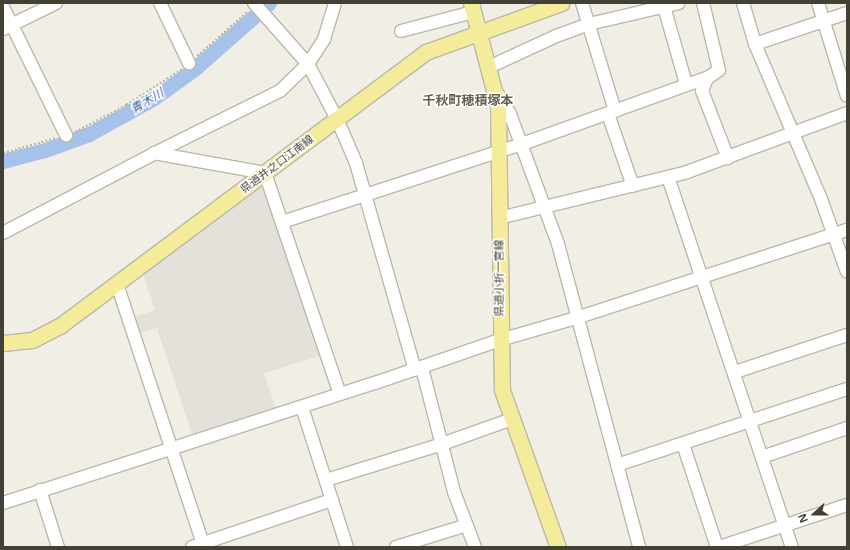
<!DOCTYPE html>
<html>
<head>
<meta charset="utf-8">
<style>
	body { margin:0 }
	#map { position:relative; width:850px; height:550px; overflow:hidden; background:#f1efe5; font-family:"Open Sans","Noto Sans JP",sans-serif }
	div>[style] { position:absolute }
	[style*='--x'] { left:calc(var(--x)*1px); top:calc(var(--y)*1px); width:calc(var(--w)*1px); rotate:calc(var(--a)*1deg) }
	.industrial>* { inset:0; background:#e3e1da }
	.river>* { height:15px; margin:-7.5px; padding:0 7.5px; transform-origin:7.5px; border-radius:7.5px; background:#a7c2e9 }
	.path>* { height:1.5px; margin-top:-0.75px; transform-origin:0; background:repeating-linear-gradient(90deg,#bcb69c 0 2px,transparent 0 4px) }
	.roads { filter:drop-shadow(1px 0 #bbb8a9) drop-shadow(-1px 0 #bbb8a9) drop-shadow(0 1px #bbb8a9) drop-shadow(0 -1px #bbb8a9) }
	.minor>* { height:12px; margin:-6px; padding:0 6px; transform-origin:6px; border-radius:6px; background:#fff }
	.major>* { height:15px; margin:-7.5px; padding:0 7.5px; transform-origin:7.5px; border-radius:7.5px; background:#f4eb9b }
	span { translate:-50% -50%; white-space:nowrap; text-align:center; line-height:1.15; -webkit-text-stroke:3px #fff; paint-order:stroke }
	.street-label { font-size:11px; color:#434036 }
	.water-label { font-size:12px; color:#3964a4; font-style:italic }
	.quarter-label { font-size:13px; color:#645f4e; font-weight:700 }
	.frame { position:absolute; inset:0; border:4px solid #434036; pointer-events:none }
	.north { position:absolute; left:794px; top:494px; width:40px; height:40px; -webkit-text-stroke:3px #fff; paint-order:stroke; rotate:249deg; font-size:11px; font-weight:700; line-height:16px; text-align:center; color:#434036 }
	.north::after { content:''; display:block; margin:auto; width:14px; height:18px; background:#434036; clip-path:polygon(50% 0,100% 100%,50% 72%,0 100%) }
</style>
</head>
<body>
<div id="map">
	<div class="industrial">
		<div style="clip-path:polygon(263px 179px,323px 355px,264px 373px,276px 409px,193px 437px,157px 328px,137px 334px,131px 318px,155px 310px,142px 271px)"></div>
	</div>
	<div class="river">
		<div style="--x:3;--y:161;--w:47;--a:-14.9"></div>
		<div style="--x:48;--y:149;--w:44;--a:-20.1"></div>
		<div style="--x:89;--y:134;--w:74;--a:-29"></div>
		<div style="--x:154;--y:98;--w:48;--a:-35.7"></div>
		<div style="--x:193;--y:70;--w:101;--a:-41.4"></div>
	</div>
	<div class="path">
		<div style="--x:197;--y:56;--w:68;--a:-41.4"></div>
		<div style="--x:75;--y:132;--w:58;--a:-27.9"></div>
		<div style="--x:126;--y:105;--w:67;--a:-32.7"></div>
		<div style="--x:3;--y:153;--w:55;--a:-15.8"></div>
	</div>
	<div class="roads">
		<div class="minor">
			<div style="--x:160;--y:3;--w:67;--a:64.2"></div>
			<div style="--x:254;--y:3;--w:81;--a:48.5"></div>
			<div style="--x:308;--y:64;--w:62;--a:62.2"></div>
			<div style="--x:337;--y:119;--w:48;--a:66.6"></div>
			<div style="--x:356;--y:163;--w:215;--a:74.1"></div>
			<div style="--x:582;--y:3;--w:113;--a:73"></div>
			<div style="--x:663;--y:3;--w:84;--a:74.1"></div>
			<div style="--x:743;--y:3;--w:43;--a:73.7"></div>
			<div style="--x:755;--y:44;--w:168;--a:66.9"></div>
			<div style="--x:821;--y:199;--w:77;--a:70.4"></div>
			<div style="--x:818;--y:3;--w:97;--a:72.7"></div>
			<div style="--x:3;--y:7;--w:143;--a:63.8"></div>
			<div style="--x:3;--y:29;--w:59;--a:-26.1"></div>
			<div style="--x:401;--y:31;--w:74;--a:-14.8"></div>
			<div style="--x:755;--y:44;--w:97;--a:-18.6"></div>
			<div style="--x:489;--y:67;--w:74;--a:-24.8"></div>
			<div style="--x:556;--y:36;--w:35;--a:-20"></div>
			<div style="--x:589;--y:24;--w:92;--a:-13.1"></div>
			<div style="--x:707;--y:78;--w:14;--a:111"></div>
			<div style="--x:702;--y:91;--w:72;--a:68.8"></div>
			<div style="--x:497;--y:93;--w:25;--a:58"></div>
			<div style="--x:510;--y:114;--w:139;--a:69.7"></div>
			<div style="--x:558;--y:244;--w:314;--a:75"></div>
			<div style="--x:608;--y:114;--w:76;--a:70.9"></div>
			<div style="--x:154;--y:153;--w:113;--a:10.2"></div>
			<div style="--x:265;--y:173;--w:233;--a:71.3"></div>
			<div style="--x:668;--y:177;--w:390;--a:71.5"></div>
			<div style="--x:499;--y:218;--w:194;--a:-13.7"></div>
			<div style="--x:687;--y:172;--w:171;--a:-20.2"></div>
			<div style="--x:282;--y:222;--w:252;--a:-18"></div>
			<div style="--x:522;--y:144;--w:199;--a:-19.7"></div>
			<div style="--x:709;--y:77;--w:12;--a:-35"></div>
			<div style="--x:719;--y:70;--w:69;--a:-103.4"></div>
			<div style="--x:3;--y:233;--w:176;--a:-27.7"></div>
			<div style="--x:159;--y:151;--w:135;--a:-26.4"></div>
			<div style="--x:280;--y:91;--w:39;--a:-44"></div>
			<div style="--x:308;--y:64;--w:30;--a:-57"></div>
			<div style="--x:324;--y:39;--w:38;--a:-73"></div>
			<div style="--x:117;--y:284;--w:277;--a:71.7"></div>
			<div style="--x:422;--y:368;--w:128;--a:75.5"></div>
			<div style="--x:454;--y:492;--w:59;--a:69.1"></div>
			<div style="--x:735;--y:372;--w:118;--a:-18.3"></div>
			<div style="--x:302;--y:407;--w:147;--a:72.2"></div>
			<div style="--x:683;--y:444;--w:108;--a:71.7"></div>
			<div style="--x:762;--y:457;--w:90;--a:-18.8"></div>
			<div style="--x:617;--y:465;--w:242;--a:-18.3"></div>
			<div style="--x:326;--y:480;--w:121;--a:-17.2"></div>
			<div style="--x:442;--y:444;--w:74;--a:-19.7"></div>
			<div style="--x:40;--y:490;--w:60;--a:72.5"></div>
			<div style="--x:3;--y:503;--w:391;--a:-17.9"></div>
			<div style="--x:375;--y:383;--w:132;--a:-19"></div>
			<div style="--x:500;--y:340;--w:79;--a:-16.1"></div>
			<div style="--x:576;--y:318;--w:285;--a:-18"></div>
			<div style="--x:192;--y:547;--w:148;--a:-18.6"></div>
			<div style="--x:396;--y:547;--w:74;--a:-17.2"></div>
			<div style="--x:719;--y:547;--w:135;--a:-18.2"></div>
		</div>
		<div class="major">
			<div style="--x:471;--y:3;--w:106;--a:75.3"></div>
			<div style="--x:498;--y:106;--w:284;--a:89.2"></div>
			<div style="--x:502;--y:390;--w:167;--a:70.4"></div>
			<div style="--x:3;--y:343;--w:29;--a:-6"></div>
			<div style="--x:32;--y:340;--w:33;--a:-27"></div>
			<div style="--x:61;--y:325;--w:456;--a:-36.8"></div>
			<div style="--x:426;--y:52;--w:144;--a:-19.9"></div>
		</div>
	</div>
	<div class="street-label">
		<span style="left:277px;top:164px;rotate:-37deg">県道井之口江南線</span>
		<span style="left:499px;top:278px;rotate:-90deg">県道小折一宮線</span>
	</div>
	<div class="water-label">
		<span style="left:147px;top:101px;rotate:-31deg">青木川</span>
	</div>
	<div class="quarter-label">
		<span style="left:468px;top:100px">千秋町穂積塚本</span>
	</div>
	<div class="frame"></div>
	<div class="north">N</div>
</div>
</body>
</html>
